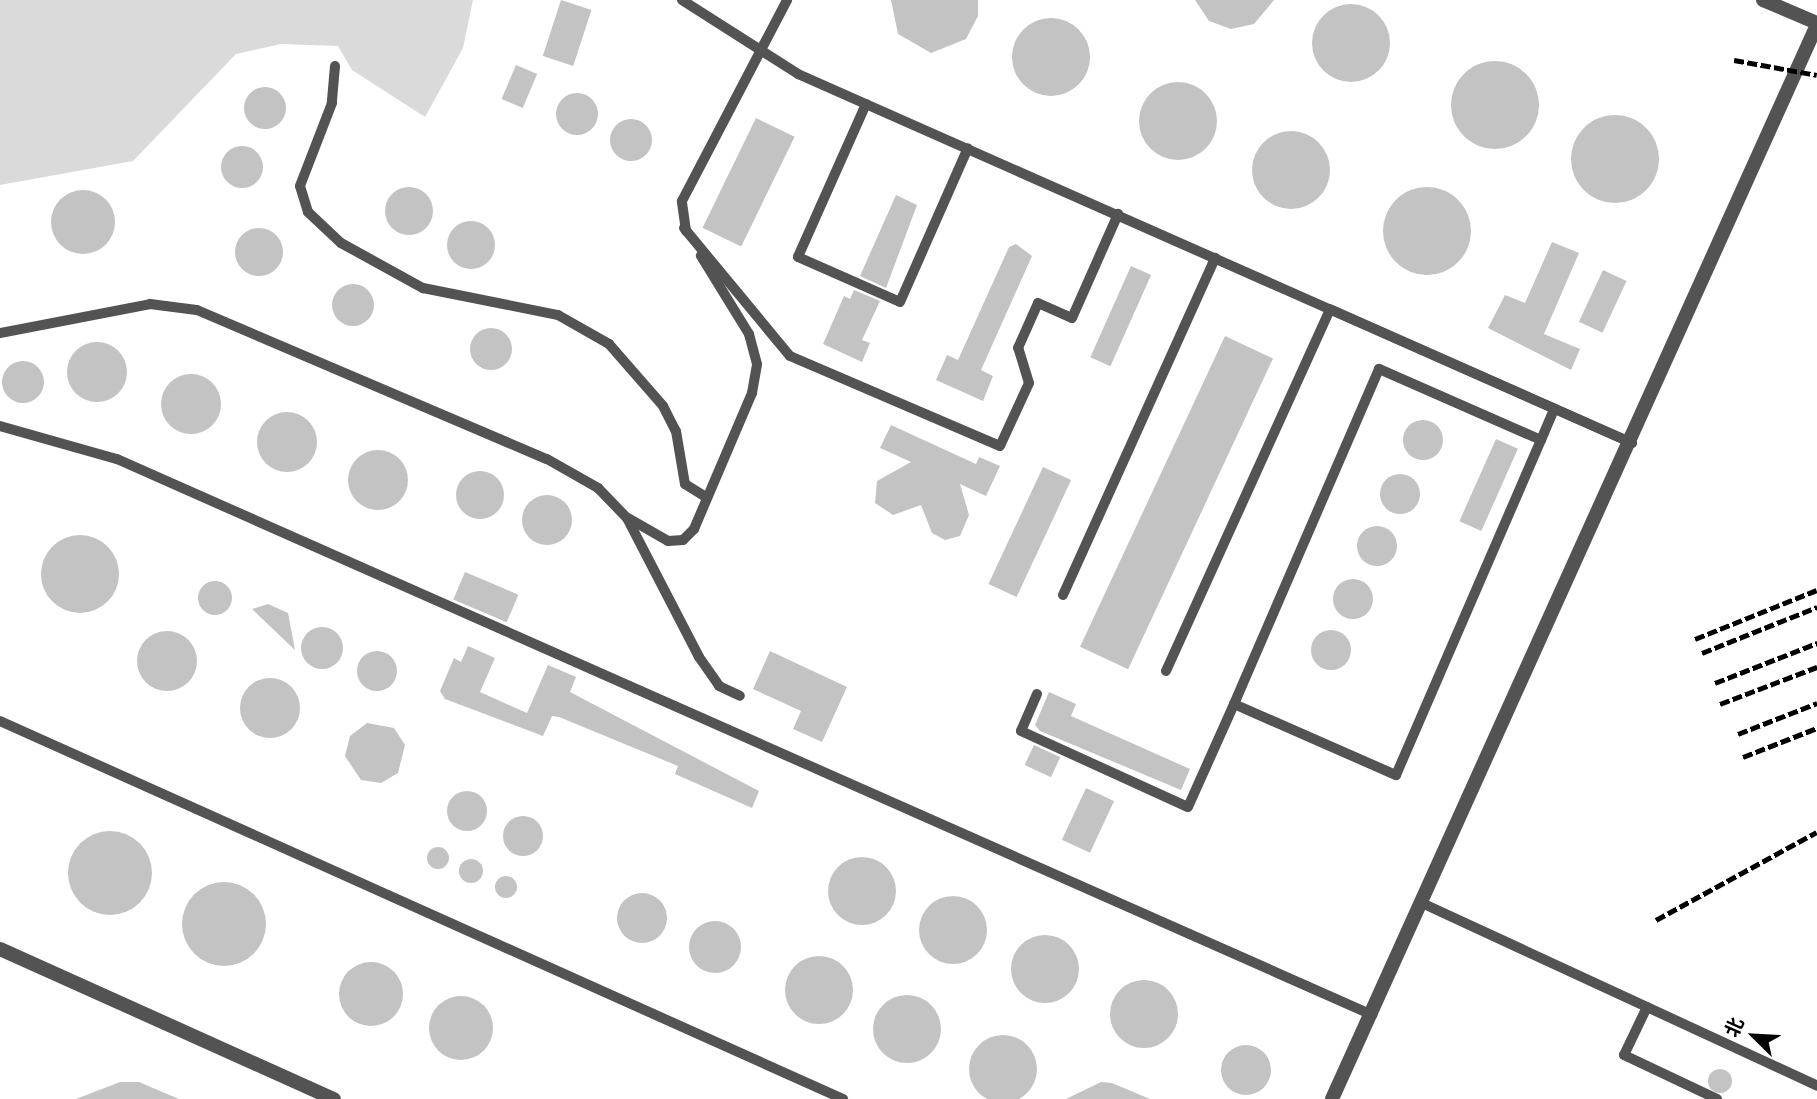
<!DOCTYPE html>
<html>
<head>
<meta charset="utf-8">
<style>
	body { margin:0 }
	#map { position:relative; width:1817px; height:1099px; overflow:hidden; background:#fff; font-family:Signika,"Noto Sans SC",sans-serif }
	div>[style] { position:absolute }
	[style*='--x'] { left:calc(var(--x)*1px); top:calc(var(--y)*1px); width:calc(var(--w)*1px); rotate:calc(var(--a)*1deg) }
	.green>* { inset:0; background:#dadada }
	.building>* { inset:0; background:#c3c3c3; transform-origin:0 0 }
	.round { border-radius:50% }
	.lane>* { height:10px; margin:-5px; padding:0 5px; transform-origin:5px; border-radius:5px; background:#535353 }
	.street>* { height:14px; margin:-7px; padding:0 7px; transform-origin:7px; border-radius:7px; background:#535353 }
	.rail>* { height:5px; margin-top:-2.5px; transform-origin:0; background:repeating-linear-gradient(90deg,#000 0 10px,transparent 0 13.5px) }
	span { translate:-50% -50%; white-space:nowrap; text-align:center; line-height:1.15; -webkit-text-stroke:6px #fff; paint-order:stroke }
	.north { position:absolute; left:1719px; top:1001px; width:70px; height:70px; -webkit-text-stroke:5px #fff; paint-order:stroke; rotate:294deg; font-size:19px; font-weight:700; line-height:28px; text-align:center; color:#000 }
	.north::after { content:''; display:block; margin:auto; width:24px; height:32px; background:#000; clip-path:polygon(50% 0,100% 100%,50% 72%,0 100%) }
</style>
</head>
<body>
<div id="map">
	<div class="green">
		<div style="clip-path:polygon(0 0,473px 0,463px 48px,425px 117px,352px 70px,338px 46px,281px 44px,236px 54px,133px 161px,0 185px)"></div>
	</div>
	<div class="building">
		<div style="left:561px;top:0;width:32px;height:59px;rotate:18deg"></div>
		<div style="clip-path:polygon(891px 0,978px 0,978px 16px,966px 39px,931px 53px,898px 34px)"></div>
		<div style="clip-path:polygon(1195px 0,1274px 0,1254px 24px,1231px 29px,1209px 21px)"></div>
		<div class="round" style="left:1312px;top:4px;width:78px;height:78px"></div>
		<div class="round" style="left:1012px;top:18px;width:78px;height:78px"></div>
		<div class="round" style="left:1451px;top:61px;width:88px;height:88px"></div>
		<div style="left:516px;top:65px;width:23px;height:37px;rotate:23deg"></div>
		<div class="round" style="left:1139px;top:82px;width:78px;height:78px"></div>
		<div class="round" style="left:244px;top:87px;width:42px;height:42px"></div>
		<div class="round" style="left:556px;top:93px;width:42px;height:42px"></div>
		<div class="round" style="left:1571px;top:115px;width:88px;height:88px"></div>
		<div style="left:756px;top:118px;width:43px;height:122px;rotate:26deg"></div>
		<div class="round" style="left:610px;top:119px;width:42px;height:42px"></div>
		<div class="round" style="left:1252px;top:131px;width:78px;height:78px"></div>
		<div class="round" style="left:221px;top:146px;width:42px;height:42px"></div>
		<div class="round" style="left:385px;top:187px;width:48px;height:48px"></div>
		<div class="round" style="left:1383px;top:187px;width:88px;height:88px"></div>
		<div class="round" style="left:51px;top:190px;width:64px;height:64px"></div>
		<div style="clip-path:polygon(896px 195px,917px 205px,886px 288px,860px 276px)"></div>
		<div class="round" style="left:447px;top:221px;width:48px;height:48px"></div>
		<div class="round" style="left:235px;top:228px;width:48px;height:48px"></div>
		<div style="clip-path:polygon(1552px 242px,1579px 253px,1544px 334px,1580px 349px,1571px 370px,1488px 328px,1505px 295px,1525px 303px)"></div>
		<div style="clip-path:polygon(1016px 244px,1032px 256px,981px 370px,993px 376px,983px 401px,936px 380px,947px 355px,958px 360px,1009px 247px)"></div>
		<div style="left:1131px;top:266px;width:22px;height:100px;rotate:24deg"></div>
		<div style="left:1603px;top:270px;width:26px;height:57px;rotate:25deg"></div>
		<div class="round" style="left:332px;top:284px;width:42px;height:42px"></div>
		<div style="clip-path:polygon(854px 290px,880px 301px,862px 340px,870px 343px,862px 362px,823px 344px,844px 296px,850px 299px)"></div>
		<div class="round" style="left:470px;top:328px;width:42px;height:42px"></div>
		<div style="left:1225px;top:336px;width:53px;height:343px;rotate:25deg"></div>
		<div class="round" style="left:67px;top:342px;width:60px;height:60px"></div>
		<div class="round" style="left:2px;top:361px;width:42px;height:42px"></div>
		<div class="round" style="left:161px;top:374px;width:60px;height:60px"></div>
		<div class="round" style="left:257px;top:412px;width:60px;height:60px"></div>
		<div class="round" style="left:1403px;top:420px;width:40px;height:40px"></div>
		<div style="clip-path:polygon(891px 425px,976px 464px,979px 457px,1000px 466px,986px 496px,960px 484px,969px 515px,960px 536px,945px 540px,932px 533px,921px 505px,893px 515px,875px 503px,877px 481px,911px 462px,880px 448px)"></div>
		<div style="left:1496px;top:439px;width:24px;height:90px;rotate:24deg"></div>
		<div class="round" style="left:348px;top:450px;width:60px;height:60px"></div>
		<div style="left:1043px;top:467px;width:31px;height:129px;rotate:25deg"></div>
		<div class="round" style="left:456px;top:471px;width:48px;height:48px"></div>
		<div class="round" style="left:1380px;top:474px;width:40px;height:40px"></div>
		<div class="round" style="left:522px;top:495px;width:50px;height:50px"></div>
		<div class="round" style="left:1357px;top:526px;width:40px;height:40px"></div>
		<div class="round" style="left:41px;top:535px;width:78px;height:78px"></div>
		<div style="left:465px;top:572px;width:58px;height:30px;rotate:23deg"></div>
		<div class="round" style="left:1333px;top:579px;width:40px;height:40px"></div>
		<div class="round" style="left:198px;top:581px;width:34px;height:34px"></div>
		<div style="clip-path:polygon(268px 604px,288px 613px,295px 650px,252px 609px)"></div>
		<div class="round" style="left:301px;top:627px;width:42px;height:42px"></div>
		<div class="round" style="left:1311px;top:630px;width:40px;height:40px"></div>
		<div class="round" style="left:137px;top:631px;width:60px;height:60px"></div>
		<div style="clip-path:polygon(468px 646px,495px 658px,480px 692px,527px 713px,548px 665px,576px 677px,570px 692px,759px 791px,752px 808px,675px 774px,678px 766px,559px 717px,552px 716px,543px 736px,445px 699px,440px 691px,454px 658px,461px 662px)"></div>
		<div class="round" style="left:357px;top:651px;width:40px;height:40px"></div>
		<div style="clip-path:polygon(770px 651px,847px 687px,822px 742px,793px 729px,801px 711px,753px 689px)"></div>
		<div class="round" style="left:240px;top:678px;width:60px;height:60px"></div>
		<div style="clip-path:polygon(1049px 692px,1076px 704px,1071px 716px,1190px 769px,1181px 790px,1040px 731px,1035px 725px)"></div>
		<div style="clip-path:polygon(367px 723px,394px 728px,405px 745px,398px 773px,381px 783px,361px 780px,345px 756px,350px 736px)"></div>
		<div style="left:1034px;top:745px;width:29px;height:22px;rotate:25deg"></div>
		<div style="left:1086px;top:788px;width:31px;height:57px;rotate:25deg"></div>
		<div class="round" style="left:447px;top:791px;width:40px;height:40px"></div>
		<div class="round" style="left:503px;top:816px;width:40px;height:40px"></div>
		<div class="round" style="left:68px;top:831px;width:84px;height:84px"></div>
		<div class="round" style="left:427px;top:847px;width:22px;height:22px"></div>
		<div class="round" style="left:828px;top:857px;width:68px;height:68px"></div>
		<div class="round" style="left:459px;top:859px;width:24px;height:24px"></div>
		<div class="round" style="left:495px;top:876px;width:22px;height:22px"></div>
		<div class="round" style="left:182px;top:882px;width:84px;height:84px"></div>
		<div class="round" style="left:617px;top:893px;width:50px;height:50px"></div>
		<div class="round" style="left:919px;top:896px;width:68px;height:68px"></div>
		<div class="round" style="left:689px;top:921px;width:52px;height:52px"></div>
		<div class="round" style="left:1011px;top:935px;width:68px;height:68px"></div>
		<div class="round" style="left:785px;top:956px;width:68px;height:68px"></div>
		<div class="round" style="left:339px;top:962px;width:64px;height:64px"></div>
		<div class="round" style="left:1110px;top:980px;width:68px;height:68px"></div>
		<div class="round" style="left:873px;top:995px;width:68px;height:68px"></div>
		<div class="round" style="left:429px;top:996px;width:64px;height:64px"></div>
		<div class="round" style="left:969px;top:1035px;width:68px;height:68px"></div>
		<div class="round" style="left:1221px;top:1045px;width:50px;height:50px"></div>
		<div class="round" style="left:1708px;top:1069px;width:24px;height:24px"></div>
		<div style="clip-path:polygon(120px 1082px,139px 1082px,179px 1099px,76px 1099px)"></div>
		<div style="clip-path:polygon(1101px 1082px,1112px 1083px,1150px 1099px,1066px 1099px)"></div>
	</div>
	<div class="lane">
		<div style="--x:682;--y:0;--w:138;--a:32.5"></div>
		<div style="--x:798;--y:74;--w:912;--a:23.87"></div>
		<div style="--x:1632;--y:443;--w:330;--a:-156.1"></div>
		<div style="--x:335;--y:66;--w:37;--a:95"></div>
		<div style="--x:332;--y:103;--w:89;--a:111.1"></div>
		<div style="--x:300;--y:186;--w:27;--a:73"></div>
		<div style="--x:308;--y:212;--w:45;--a:43.2"></div>
		<div style="--x:341;--y:243;--w:94;--a:28.8"></div>
		<div style="--x:423;--y:288;--w:138;--a:11.3"></div>
		<div style="--x:558;--y:315;--w:59;--a:29.6"></div>
		<div style="--x:609;--y:344;--w:82;--a:48.9"></div>
		<div style="--x:663;--y:406;--w:28;--a:63"></div>
		<div style="--x:676;--y:431;--w:54;--a:80.4"></div>
		<div style="--x:685;--y:484;--w:25;--a:32"></div>
		<div style="--x:866;--y:104;--w:167;--a:114"></div>
		<div style="--x:798;--y:257;--w:111;--a:23.8"></div>
		<div style="--x:900;--y:302;--w:168;--a:-66.2"></div>
		<div style="--x:684;--y:228;--w:166;--a:50.4"></div>
		<div style="--x:790;--y:356;--w:228;--a:23.2"></div>
		<div style="--x:1000;--y:446;--w:69;--a:-65.3"></div>
		<div style="--x:1029;--y:383;--w:37;--a:-107"></div>
		<div style="--x:1018;--y:348;--w:49;--a:-66"></div>
		<div style="--x:1038;--y:303;--w:37;--a:24"></div>
		<div style="--x:1072;--y:318;--w:114;--a:-66.1"></div>
		<div style="--x:686;--y:231;--w:30;--a:-98"></div>
		<div style="--x:682;--y:201;--w:227;--a:-62.4"></div>
		<div style="--x:0;--y:333;--w:153;--a:-10.9"></div>
		<div style="--x:150;--y:304;--w:47;--a:7.3"></div>
		<div style="--x:197;--y:310;--w:380;--a:23.1"></div>
		<div style="--x:547;--y:459;--w:59;--a:29.6"></div>
		<div style="--x:598;--y:488;--w:42;--a:46"></div>
		<div style="--x:627;--y:518;--w:157;--a:62.6"></div>
		<div style="--x:699;--y:657;--w:35;--a:55"></div>
		<div style="--x:719;--y:686;--w:23;--a:25"></div>
		<div style="--x:0;--y:426;--w:122;--a:15.8"></div>
		<div style="--x:117;--y:459;--w:1373;--a:23.89"></div>
		<div style="--x:1541;--y:440;--w:177;--a:-156.3"></div>
		<div style="--x:1379;--y:369;--w:365;--a:113.4"></div>
		<div style="--x:1234;--y:704;--w:177;--a:23.7"></div>
		<div style="--x:1396;--y:775;--w:365;--a:-66.6"></div>
		<div style="--x:1541;--y:440;--w:34;--a:-67"></div>
		<div style="--x:628;--y:518;--w:46;--a:29.9"></div>
		<div style="--x:668;--y:541;--w:15;--a:-4"></div>
		<div style="--x:683;--y:540;--w:16;--a:-45"></div>
		<div style="--x:694;--y:529;--w:148;--a:-66.9"></div>
		<div style="--x:752;--y:393;--w:29;--a:-80"></div>
		<div style="--x:757;--y:364;--w:31;--a:-105"></div>
		<div style="--x:749;--y:334;--w:92;--a:-121.6"></div>
		<div style="--x:1063;--y:595;--w:370;--a:-65.7"></div>
		<div style="--x:1166;--y:671;--w:397;--a:-65.6"></div>
		<div style="--x:1037;--y:694;--w:40;--a:113.4"></div>
		<div style="--x:1021;--y:731;--w:183;--a:24.5"></div>
		<div style="--x:1188;--y:807;--w:113;--a:-65.9"></div>
		<div style="--x:0;--y:721;--w:924;--a:24.15"></div>
		<div style="--x:1424;--y:904;--w:433;--a:24.8"></div>
		<div style="--x:1647;--y:1007;--w:53;--a:115.6"></div>
		<div style="--x:1624;--y:1055;--w:103;--a:25.3"></div>
	</div>
	<div class="street">
		<div style="--x:1763;--y:0;--w:59;--a:23.1"></div>
		<div style="--x:0;--y:949;--w:366;--a:24.2"></div>
		<div style="--x:1332;--y:1099;--w:1178;--a:-65.7"></div>
	</div>
	<div class="rail">
		<div style="--x:1734;--y:60;--w:84;--a:10.2"></div>
		<div style="--x:1695;--y:639;--w:131;--a:-21.9"></div>
		<div style="--x:1702;--y:653;--w:124;--a:-21.8"></div>
		<div style="--x:1715;--y:683;--w:110;--a:-21.4"></div>
		<div style="--x:1720;--y:704;--w:104;--a:-20.9"></div>
		<div style="--x:1738;--y:734;--w:85;--a:-21.4"></div>
		<div style="--x:1743;--y:757;--w:79;--a:-21.4"></div>
		<div style="--x:1656;--y:920;--w:183;--a:-28.7"></div>
	</div>
	<div class="north">北</div>
</div>
</body>
</html>
